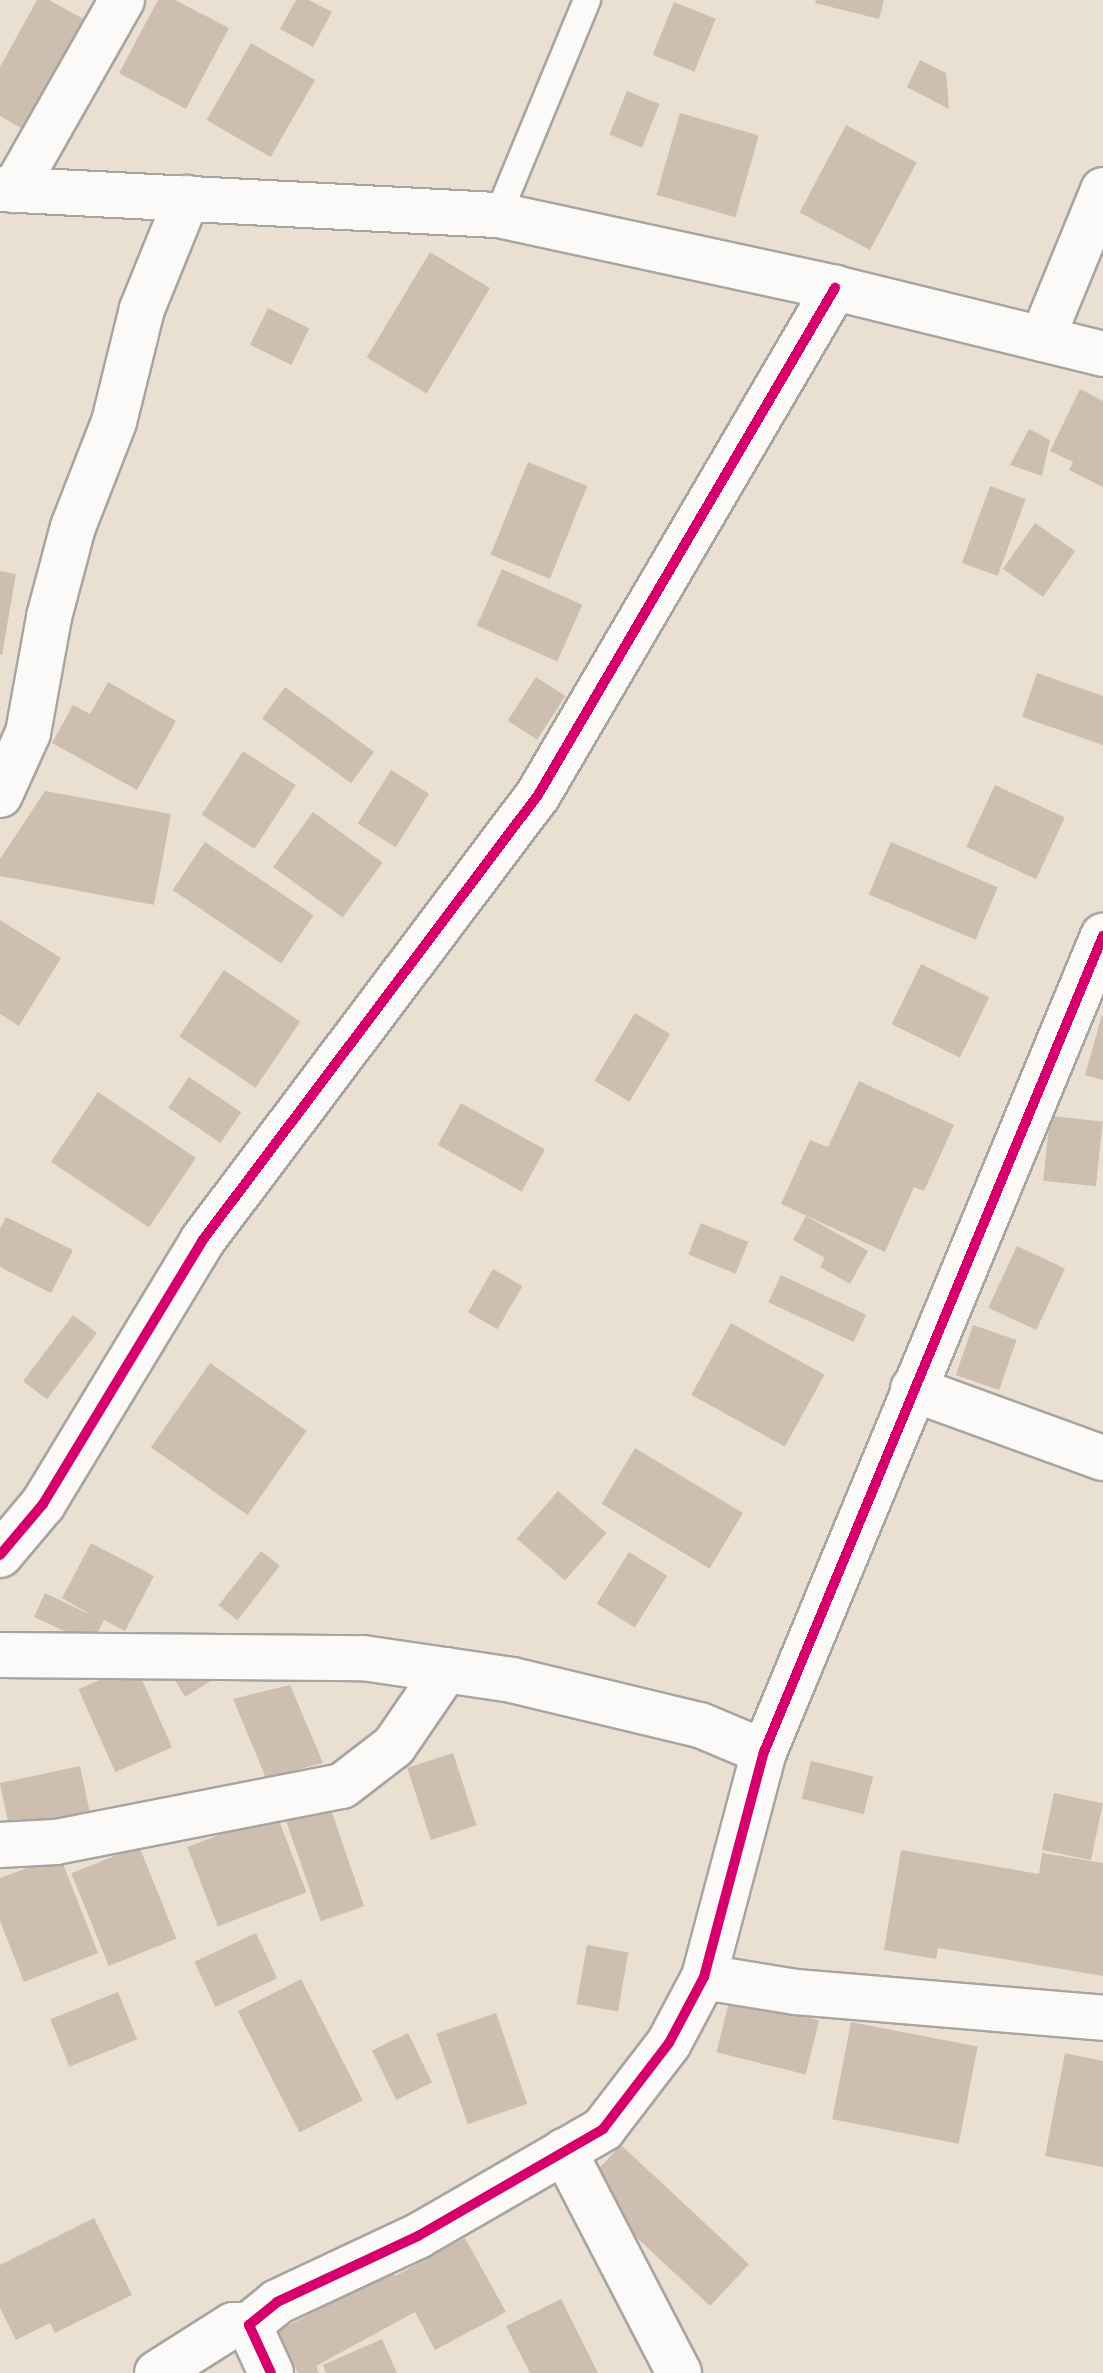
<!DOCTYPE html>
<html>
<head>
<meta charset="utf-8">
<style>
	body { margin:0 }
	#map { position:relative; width:1103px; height:2373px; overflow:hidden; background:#eae0d2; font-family:"Sorts Mill Goudy",serif }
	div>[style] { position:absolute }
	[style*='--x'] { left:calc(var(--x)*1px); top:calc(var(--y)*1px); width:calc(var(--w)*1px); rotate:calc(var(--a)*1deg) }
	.building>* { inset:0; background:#cebeb0; transform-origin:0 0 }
	.roads { filter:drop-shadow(2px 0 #a7a4a2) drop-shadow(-2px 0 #a7a4a2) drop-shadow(0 2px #a7a4a2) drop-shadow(0 -2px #a7a4a2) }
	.service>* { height:26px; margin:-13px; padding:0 13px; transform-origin:13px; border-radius:13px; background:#fcfaf8 }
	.minor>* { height:44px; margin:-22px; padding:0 22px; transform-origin:22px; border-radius:22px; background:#fcfaf8 }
	.cycleway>* { height:10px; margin:-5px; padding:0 5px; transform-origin:5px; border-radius:5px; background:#d6006c }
	span { translate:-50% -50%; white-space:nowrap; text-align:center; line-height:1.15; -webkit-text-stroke:8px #fdfcf7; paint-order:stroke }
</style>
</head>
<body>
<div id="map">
	<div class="building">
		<div style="clip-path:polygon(37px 0,49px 0,89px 22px,28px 132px,0 116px,0 67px)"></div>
		<div style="clip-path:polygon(158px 0,175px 0,229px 28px,186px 109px,119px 73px)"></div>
		<div style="clip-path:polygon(296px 0,309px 0,332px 12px,313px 47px,280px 29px)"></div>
		<div style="clip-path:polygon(816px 0,884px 0,879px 19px,815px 3px)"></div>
		<div style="left:674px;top:2px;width:45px;height:57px;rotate:22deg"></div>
		<div style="left:251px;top:43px;width:74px;height:89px;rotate:30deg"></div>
		<div style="clip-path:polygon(920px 60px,946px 73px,949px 109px,907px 87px)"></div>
		<div style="left:627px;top:91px;width:35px;height:47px;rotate:22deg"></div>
		<div style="left:680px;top:113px;width:82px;height:85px;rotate:16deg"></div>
		<div style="left:846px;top:125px;width:80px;height:99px;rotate:28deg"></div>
		<div style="left:430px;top:252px;width:70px;height:123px;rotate:31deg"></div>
		<div style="left:268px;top:308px;width:46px;height:41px;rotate:26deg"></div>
		<div style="clip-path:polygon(1080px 389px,1103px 401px,1103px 487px,1069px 470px,1073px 462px,1050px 451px)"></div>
		<div style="clip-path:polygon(1029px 429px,1050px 440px,1042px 476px,1010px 465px)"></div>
		<div style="left:528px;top:462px;width:64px;height:100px;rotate:22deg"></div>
		<div style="left:990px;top:486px;width:38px;height:82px;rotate:20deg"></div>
		<div style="left:1035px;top:523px;width:49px;height:56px;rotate:35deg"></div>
		<div style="left:502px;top:569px;width:88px;height:62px;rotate:24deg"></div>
		<div style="clip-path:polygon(0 571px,16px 574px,2px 655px,0 655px)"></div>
		<div style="clip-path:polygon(1037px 673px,1103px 696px,1103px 745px,1022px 717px)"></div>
		<div style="left:536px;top:677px;width:35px;height:52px;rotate:33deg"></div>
		<div style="clip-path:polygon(108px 682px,176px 721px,137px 790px,52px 743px,73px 705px,90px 714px)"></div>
		<div style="left:285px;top:687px;width:110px;height:39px;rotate:36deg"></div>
		<div style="left:243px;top:751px;width:63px;height:76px;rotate:33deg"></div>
		<div style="left:391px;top:770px;width:45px;height:63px;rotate:32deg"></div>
		<div style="left:995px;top:785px;width:77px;height:68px;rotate:25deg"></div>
		<div style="clip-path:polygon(45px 791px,171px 814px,154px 905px,0 876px,0 859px)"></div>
		<div style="left:313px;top:812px;width:86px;height:68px;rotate:36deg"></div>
		<div style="left:205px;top:842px;width:131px;height:58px;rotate:34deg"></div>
		<div style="left:891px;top:842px;width:116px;height:57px;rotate:23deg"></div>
		<div style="clip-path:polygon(0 920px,61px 958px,19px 1026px,0 1014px)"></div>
		<div style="left:921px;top:964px;width:76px;height:67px;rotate:26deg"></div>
		<div style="left:224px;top:970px;width:92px;height:80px;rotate:34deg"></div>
		<div style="left:635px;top:1013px;width:41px;height:79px;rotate:31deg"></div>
		<div style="clip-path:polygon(1102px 1015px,1103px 1015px,1103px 1080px,1085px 1075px)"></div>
		<div style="left:189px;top:1077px;width:63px;height:37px;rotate:34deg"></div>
		<div style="clip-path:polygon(859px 1081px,954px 1125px,924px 1191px,914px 1187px,885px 1252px,781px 1204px,810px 1140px,828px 1147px)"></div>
		<div style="left:98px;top:1092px;width:118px;height:84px;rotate:34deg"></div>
		<div style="left:461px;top:1103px;width:96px;height:48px;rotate:29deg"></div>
		<div style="left:1050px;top:1116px;width:53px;height:65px;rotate:6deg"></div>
		<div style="clip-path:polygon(806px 1216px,868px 1251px,850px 1284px,820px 1267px,825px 1258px,793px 1240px)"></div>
		<div style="clip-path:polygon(6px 1217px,73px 1250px,51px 1293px,0 1267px,0 1229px)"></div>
		<div style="left:701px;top:1223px;width:51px;height:34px;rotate:22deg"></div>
		<div style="left:1017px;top:1246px;width:53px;height:68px;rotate:25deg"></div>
		<div style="left:493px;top:1269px;width:34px;height:50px;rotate:30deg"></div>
		<div style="left:781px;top:1275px;width:94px;height:30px;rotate:25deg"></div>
		<div style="left:73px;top:1315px;width:30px;height:83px;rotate:37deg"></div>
		<div style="left:731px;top:1323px;width:107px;height:82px;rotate:29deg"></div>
		<div style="left:973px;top:1325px;width:46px;height:53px;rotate:19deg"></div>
		<div style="left:210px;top:1363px;width:118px;height:103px;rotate:35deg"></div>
		<div style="left:635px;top:1448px;width:126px;height:65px;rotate:31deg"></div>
		<div style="left:558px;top:1491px;width:64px;height:63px;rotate:41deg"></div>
		<div style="clip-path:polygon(91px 1543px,154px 1576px,125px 1631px,104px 1620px,92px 1644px,34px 1617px,45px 1593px,93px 1616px,62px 1598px)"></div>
		<div style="left:261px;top:1551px;width:24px;height:69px;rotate:38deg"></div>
		<div style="left:629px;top:1552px;width:45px;height:61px;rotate:32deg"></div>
		<div style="left:135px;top:1664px;width:91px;height:62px;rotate:66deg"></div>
		<div style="clip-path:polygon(173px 1677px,217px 1677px,185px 1697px)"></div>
		<div style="clip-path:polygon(290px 1685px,323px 1763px,266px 1778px,233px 1699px)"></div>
		<div style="left:453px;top:1753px;width:76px;height:48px;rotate:72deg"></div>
		<div style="left:811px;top:1761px;width:64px;height:39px;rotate:14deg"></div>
		<div style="left:80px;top:1766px;width:50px;height:82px;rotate:78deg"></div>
		<div style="left:1054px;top:1793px;width:50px;height:58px;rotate:12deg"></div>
		<div style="left:330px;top:1807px;width:105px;height:46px;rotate:71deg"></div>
		<div style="left:276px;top:1813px;width:85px;height:95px;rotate:69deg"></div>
		<div style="left:139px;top:1846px;width:100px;height:73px;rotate:68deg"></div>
		<div style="clip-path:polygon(901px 1850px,1039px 1874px,1042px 1853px,1103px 1863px,1103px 1976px,938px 1948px,936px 1959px,884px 1950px)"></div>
		<div style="clip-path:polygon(60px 1856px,98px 1953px,24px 1982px,0 1921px,0 1878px)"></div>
		<div style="left:256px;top:1933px;width:50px;height:68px;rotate:65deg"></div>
		<div style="left:587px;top:1945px;width:42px;height:60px;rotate:10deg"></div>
		<div style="left:301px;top:1979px;width:136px;height:71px;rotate:63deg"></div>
		<div style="left:118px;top:1992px;width:51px;height:73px;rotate:68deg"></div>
		<div style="left:730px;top:1998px;width:92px;height:56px;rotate:14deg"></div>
		<div style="left:496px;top:2013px;width:96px;height:63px;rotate:71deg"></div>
		<div style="left:851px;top:2022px;width:129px;height:99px;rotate:11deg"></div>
		<div style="left:408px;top:2033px;width:55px;height:40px;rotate:64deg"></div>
		<div style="clip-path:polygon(1065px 2053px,1103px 2061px,1103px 2167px,1045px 2156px)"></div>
		<div style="left:621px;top:2145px;width:175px;height:57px;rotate:43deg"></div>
		<div style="clip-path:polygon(94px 2218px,132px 2295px,55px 2333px,50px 2323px,16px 2340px,0 2308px,0 2265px)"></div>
		<div style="clip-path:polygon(465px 2238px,506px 2312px,435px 2350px,415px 2312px,316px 2366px,319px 2373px,298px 2373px,276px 2332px,392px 2270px,395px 2276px)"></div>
		<div style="clip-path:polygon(561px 2299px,598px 2373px,530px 2373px,506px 2326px)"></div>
		<div style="clip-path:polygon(382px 2339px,397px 2373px,326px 2373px,323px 2365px)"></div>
	</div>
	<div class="roads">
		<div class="service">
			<div style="--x:498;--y:215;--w:233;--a:-67.5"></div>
		</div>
		<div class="minor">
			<div style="--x:0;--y:189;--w:499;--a:3"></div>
			<div style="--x:498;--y:215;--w:345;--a:12.2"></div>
			<div style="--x:835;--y:288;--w:276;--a:13.8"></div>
			<div style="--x:14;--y:190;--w:219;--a:-60.4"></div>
			<div style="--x:1042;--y:339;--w:161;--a:-67.7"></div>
			<div style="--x:0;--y:795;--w:68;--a:-65.7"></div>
			<div style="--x:28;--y:733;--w:118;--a:-79.7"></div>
			<div style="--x:49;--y:617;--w:93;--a:-75.1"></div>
			<div style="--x:73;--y:527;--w:113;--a:-68.7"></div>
			<div style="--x:114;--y:422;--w:116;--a:-76.1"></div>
			<div style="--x:142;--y:309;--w:120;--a:-67.9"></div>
			<div style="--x:913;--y:1389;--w:202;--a:20"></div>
			<div style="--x:0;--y:1555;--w:67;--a:-49.9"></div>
			<div style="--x:43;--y:1504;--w:307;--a:-58.8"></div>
			<div style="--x:202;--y:1241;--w:558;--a:-53.01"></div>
			<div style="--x:538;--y:795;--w:588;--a:-59.64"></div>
			<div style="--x:0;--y:1655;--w:363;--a:0.5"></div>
			<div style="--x:363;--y:1658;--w:151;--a:8.4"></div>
			<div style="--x:512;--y:1680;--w:193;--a:13.5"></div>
			<div style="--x:700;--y:1725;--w:69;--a:22.9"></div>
			<div style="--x:0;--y:1845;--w:56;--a:-3.1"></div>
			<div style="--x:56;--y:1842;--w:291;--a:-11.1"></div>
			<div style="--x:342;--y:1786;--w:66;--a:-37.6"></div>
			<div style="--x:394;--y:1746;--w:92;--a:-55.6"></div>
			<div style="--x:704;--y:1977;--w:93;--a:9.3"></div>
			<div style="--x:796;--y:1992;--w:308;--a:4.8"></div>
			<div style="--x:564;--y:2151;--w:250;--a:62.6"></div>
			<div style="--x:157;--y:2373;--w:90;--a:-32.3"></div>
			<div style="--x:233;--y:2325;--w:16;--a:0"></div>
			<div style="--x:271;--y:2373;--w:53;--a:-114.6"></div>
			<div style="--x:249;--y:2325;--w:36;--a:-39"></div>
			<div style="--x:277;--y:2302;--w:156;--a:-25.1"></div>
			<div style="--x:418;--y:2236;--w:214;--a:-30"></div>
			<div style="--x:603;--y:2129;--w:108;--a:-52.5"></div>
			<div style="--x:669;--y:2043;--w:75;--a:-62.1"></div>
			<div style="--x:704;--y:1977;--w:233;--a:-75.1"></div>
			<div style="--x:764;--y:1752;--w:884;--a:-67.44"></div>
		</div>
	</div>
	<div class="cycleway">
		<div style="--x:0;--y:1555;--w:67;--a:-49.9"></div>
		<div style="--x:43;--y:1504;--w:307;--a:-58.8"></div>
		<div style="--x:202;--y:1241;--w:558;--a:-53.01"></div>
		<div style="--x:538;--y:795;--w:588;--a:-59.64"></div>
		<div style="--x:271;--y:2373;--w:53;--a:-114.6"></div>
		<div style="--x:249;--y:2325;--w:36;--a:-39"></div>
		<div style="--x:277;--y:2302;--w:156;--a:-25.1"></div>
		<div style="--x:418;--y:2236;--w:214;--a:-30"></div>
		<div style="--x:603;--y:2129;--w:108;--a:-52.5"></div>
		<div style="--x:669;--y:2043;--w:75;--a:-62.1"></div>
		<div style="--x:704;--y:1977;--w:233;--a:-75.1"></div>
		<div style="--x:764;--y:1752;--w:884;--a:-67.44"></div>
	</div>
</div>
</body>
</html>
